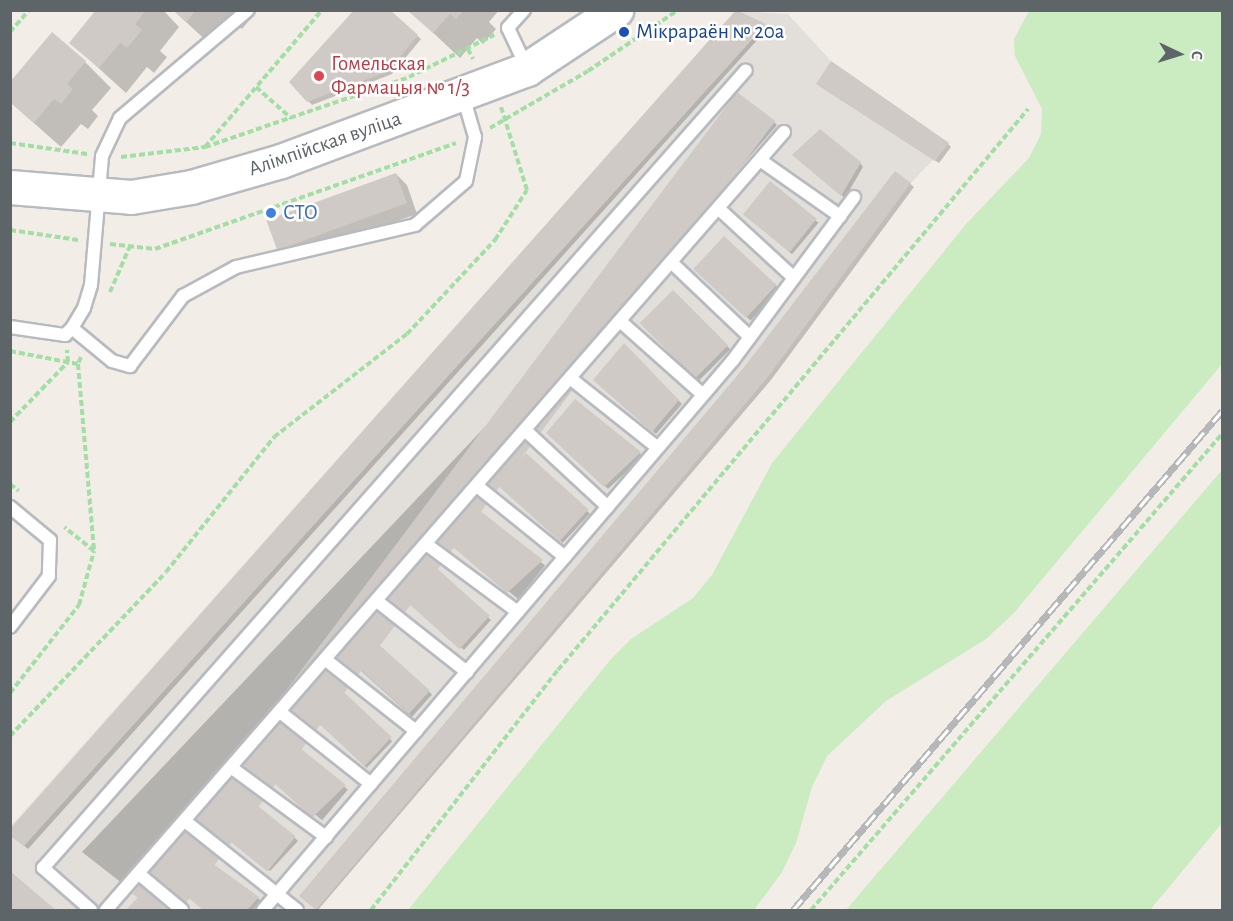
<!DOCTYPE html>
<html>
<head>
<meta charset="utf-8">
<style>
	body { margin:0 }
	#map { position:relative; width:1233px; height:921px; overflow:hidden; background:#f2ede7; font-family:"Alegreya Sans",sans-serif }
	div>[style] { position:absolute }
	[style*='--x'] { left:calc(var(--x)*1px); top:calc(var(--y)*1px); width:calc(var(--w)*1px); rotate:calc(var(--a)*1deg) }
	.industrial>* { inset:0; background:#e2dfdb }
	.green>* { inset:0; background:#cbebc1 }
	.shadow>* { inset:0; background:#0003; transform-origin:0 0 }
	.building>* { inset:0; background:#cfcac6; transform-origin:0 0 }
	.path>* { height:4px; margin-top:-2px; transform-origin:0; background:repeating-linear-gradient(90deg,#a3dea5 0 6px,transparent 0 9px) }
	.roads { filter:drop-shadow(2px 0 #b7bbbf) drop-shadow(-2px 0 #b7bbbf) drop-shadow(0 2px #b7bbbf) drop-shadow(0 -2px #b7bbbf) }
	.lane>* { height:12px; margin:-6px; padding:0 6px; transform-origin:6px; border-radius:6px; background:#fff }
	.secondary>* { height:33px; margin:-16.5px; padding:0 16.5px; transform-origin:16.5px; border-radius:16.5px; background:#fff }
	.rail>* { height:7px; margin-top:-3.5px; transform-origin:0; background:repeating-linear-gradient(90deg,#fff 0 14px,#b6b7b8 0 28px); box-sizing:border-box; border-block:2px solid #b6b7b8 }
	.dots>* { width:16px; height:16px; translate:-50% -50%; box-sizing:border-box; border:3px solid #fff; border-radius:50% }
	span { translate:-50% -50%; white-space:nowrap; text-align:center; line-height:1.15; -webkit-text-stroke:5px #fff; paint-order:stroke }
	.transit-label { font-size:21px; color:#164399 }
	.left { translate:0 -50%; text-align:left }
	.health-label { font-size:21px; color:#be3a42 }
	.street-label { font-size:21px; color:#5e6569 }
	.shop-label { font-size:21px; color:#366cbe }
	.frame { position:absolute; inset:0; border:12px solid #5e6569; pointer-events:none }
	.north { position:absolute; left:1149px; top:24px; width:60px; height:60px; -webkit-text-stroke:4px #fff; paint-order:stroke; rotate:94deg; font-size:16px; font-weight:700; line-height:24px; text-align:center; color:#5e6569 }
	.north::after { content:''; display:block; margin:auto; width:21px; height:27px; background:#5e6569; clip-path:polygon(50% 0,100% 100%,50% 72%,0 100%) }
</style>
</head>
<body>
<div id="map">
	<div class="industrial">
		<div style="clip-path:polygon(736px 11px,788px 14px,831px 61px,949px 143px,911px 183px,768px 377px,316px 910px,12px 910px,11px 826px)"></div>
	</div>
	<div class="green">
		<div style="clip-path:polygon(1029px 11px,1222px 11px,1222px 364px,1014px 613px,986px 639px,886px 701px,827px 756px,812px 787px,796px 843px,782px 872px,754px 910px,408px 910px,611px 659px,631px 639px,693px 598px,712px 575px,772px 463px,967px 223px,1029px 158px,1041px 134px,1042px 109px,1015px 56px,1014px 39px)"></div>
		<div style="clip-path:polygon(1222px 470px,1222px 823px,1150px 910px,846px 910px)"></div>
	</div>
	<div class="shadow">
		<div style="clip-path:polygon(98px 10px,163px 10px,179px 27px,160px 51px,167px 57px,154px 73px,147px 67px,126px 93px,71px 43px)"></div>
		<div style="clip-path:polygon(173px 10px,256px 10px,257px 11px,242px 29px,234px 22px,213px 47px)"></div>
		<div style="clip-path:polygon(388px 10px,421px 39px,392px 74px,312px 105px,291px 82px)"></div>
		<div style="clip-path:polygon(409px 10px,499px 10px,489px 22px,496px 29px,483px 44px,477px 38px,460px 58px)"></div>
		<div style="clip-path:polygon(737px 11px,768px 28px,28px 849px,12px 836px)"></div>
		<div style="clip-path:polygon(85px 62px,111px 88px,92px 110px,98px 116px,88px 129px,81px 124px,61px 147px,10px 102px)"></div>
		<div style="clip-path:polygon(831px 64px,948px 144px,951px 147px,939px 163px,821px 87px)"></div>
		<div style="clip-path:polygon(774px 122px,777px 125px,123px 884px,82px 852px)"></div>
		<div style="clip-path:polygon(797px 158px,860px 163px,863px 167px,845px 198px)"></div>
		<div style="clip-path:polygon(896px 173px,914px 187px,771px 380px,318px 910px,302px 896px,743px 372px)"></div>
		<div style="clip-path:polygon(396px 174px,407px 185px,417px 214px,289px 259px,278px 248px)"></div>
		<div style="left:771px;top:183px;width:62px;height:41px;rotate:40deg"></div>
		<div style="left:725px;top:238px;width:75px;height:43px;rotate:43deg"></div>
		<div style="left:673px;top:292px;width:81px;height:44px;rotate:45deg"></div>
		<div style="clip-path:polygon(624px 346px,682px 404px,656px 434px,598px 384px)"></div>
		<div style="clip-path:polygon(575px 401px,643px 456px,608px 489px,548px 433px)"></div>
		<div style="left:527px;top:455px;width:86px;height:40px;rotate:43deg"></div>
		<div style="left:479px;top:512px;width:85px;height:43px;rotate:39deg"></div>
		<div style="clip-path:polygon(431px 565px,491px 620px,464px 650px,409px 602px)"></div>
		<div style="left:366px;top:635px;width:89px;height:30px;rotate:42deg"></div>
		<div style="left:334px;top:685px;width:81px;height:37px;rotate:44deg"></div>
		<div style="left:285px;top:737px;width:82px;height:40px;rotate:40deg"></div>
		<div style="clip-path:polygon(213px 826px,295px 838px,298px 841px,270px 871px)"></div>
		<div style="clip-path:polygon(184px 845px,258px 898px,261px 901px,253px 910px,205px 910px,164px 876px)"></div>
		<div style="clip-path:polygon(10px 873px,54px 910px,13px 910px)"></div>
	</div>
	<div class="building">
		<div style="clip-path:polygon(96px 10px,146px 10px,135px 24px,142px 30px,127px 48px,120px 43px,99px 68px,69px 43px)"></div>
		<div style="clip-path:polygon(173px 10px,196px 10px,186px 22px)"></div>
		<div style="clip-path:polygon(354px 10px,390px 10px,418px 35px,389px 71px,307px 102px,289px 82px)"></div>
		<div style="clip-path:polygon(407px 10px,464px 10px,456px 19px,450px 14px,433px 33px)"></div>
		<div style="clip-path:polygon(736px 10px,766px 24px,24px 846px,10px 836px,10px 829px)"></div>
		<div style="clip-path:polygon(52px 32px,86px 61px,67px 84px,73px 89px,61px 104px,54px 99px,34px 123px,10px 102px,10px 82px)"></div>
		<div style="clip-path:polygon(831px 61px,949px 143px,935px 161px,816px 84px)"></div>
		<div style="left:737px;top:92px;width:48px;height:1004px;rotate:37deg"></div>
		<div style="clip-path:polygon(820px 129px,861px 162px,841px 196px,792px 155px)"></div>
		<div style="clip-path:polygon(895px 171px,911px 183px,768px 377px,316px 910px,299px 896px,741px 371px)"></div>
		<div style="left:396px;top:173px;width:32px;height:138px;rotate:70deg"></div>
		<div style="left:770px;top:181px;width:60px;height:43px;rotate:39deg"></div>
		<div style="left:724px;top:236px;width:72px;height:45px;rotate:43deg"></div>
		<div style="left:673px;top:290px;width:78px;height:47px;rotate:45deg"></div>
		<div style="clip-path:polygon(624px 343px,679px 400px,652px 432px,593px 380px)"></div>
		<div style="clip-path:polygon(575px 399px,641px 452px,604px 487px,546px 433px)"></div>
		<div style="left:526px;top:453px;width:84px;height:43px;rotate:42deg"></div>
		<div style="clip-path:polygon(479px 510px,543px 560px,507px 593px,448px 543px)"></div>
		<div style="left:431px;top:563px;width:79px;height:45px;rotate:42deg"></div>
		<div style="left:366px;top:633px;width:86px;height:31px;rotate:42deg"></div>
		<div style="left:334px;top:683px;width:79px;height:40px;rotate:43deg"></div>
		<div style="clip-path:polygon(284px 735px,346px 785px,312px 818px,257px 767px)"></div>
		<div style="left:232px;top:785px;width:82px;height:45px;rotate:39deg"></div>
		<div style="clip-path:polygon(184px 843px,259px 897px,247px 910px,203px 910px,159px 873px)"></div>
		<div style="clip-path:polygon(10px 871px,56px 910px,12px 910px)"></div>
		<div style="clip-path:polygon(140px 895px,157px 910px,126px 910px)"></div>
	</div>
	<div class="path">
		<div style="--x:10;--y:32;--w:29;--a:-49"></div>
		<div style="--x:468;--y:49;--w:11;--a:63"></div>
		<div style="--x:256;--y:87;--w:47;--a:41.5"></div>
		<div style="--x:490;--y:128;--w:113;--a:-30.2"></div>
		<div style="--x:588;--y:71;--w:109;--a:-34.1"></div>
		<div style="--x:10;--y:143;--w:78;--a:8.1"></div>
		<div style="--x:205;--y:147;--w:180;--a:-49.5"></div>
		<div style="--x:121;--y:157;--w:85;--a:-6.8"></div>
		<div style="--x:205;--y:147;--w:216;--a:-18.9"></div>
		<div style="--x:409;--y:77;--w:95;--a:-26.3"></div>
		<div style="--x:10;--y:230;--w:69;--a:8.4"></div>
		<div style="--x:110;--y:244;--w:45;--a:6.3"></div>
		<div style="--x:155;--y:249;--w:319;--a:-19.4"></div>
		<div style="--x:110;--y:292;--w:50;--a:-66.5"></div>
		<div style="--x:10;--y:351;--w:69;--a:10.8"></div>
		<div style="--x:81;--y:357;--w:8;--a:113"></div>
		<div style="--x:78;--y:364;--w:188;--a:85.1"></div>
		<div style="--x:10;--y:422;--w:83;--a:-46"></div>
		<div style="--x:68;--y:362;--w:12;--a:-95"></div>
		<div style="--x:10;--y:484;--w:11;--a:38"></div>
		<div style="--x:10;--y:693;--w:112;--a:-51.9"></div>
		<div style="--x:79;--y:605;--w:56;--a:-74.5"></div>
		<div style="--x:94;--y:551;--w:38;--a:-141"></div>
		<div style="--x:10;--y:736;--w:226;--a:-46.4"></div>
		<div style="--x:166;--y:572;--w:173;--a:-51.3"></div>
		<div style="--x:274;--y:437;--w:168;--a:-37.8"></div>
		<div style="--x:407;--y:334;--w:129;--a:-46.9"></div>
		<div style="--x:495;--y:240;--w:59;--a:-57.4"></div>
		<div style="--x:527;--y:190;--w:87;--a:-107.4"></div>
		<div style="--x:371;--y:910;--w:304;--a:-52.1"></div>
		<div style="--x:558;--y:670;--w:732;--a:-50.04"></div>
		<div style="--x:811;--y:910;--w:629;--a:-49.19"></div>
	</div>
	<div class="roads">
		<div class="lane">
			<div style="--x:524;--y:10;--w:24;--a:132"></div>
			<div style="--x:508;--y:28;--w:44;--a:64.6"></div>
			<div style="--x:760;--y:160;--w:98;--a:35"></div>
			<div style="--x:718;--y:208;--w:103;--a:42.6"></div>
			<div style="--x:671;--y:262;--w:109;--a:43.5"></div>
			<div style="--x:620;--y:321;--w:111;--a:41.7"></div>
			<div style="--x:10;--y:327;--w:56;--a:8.3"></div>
			<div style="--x:65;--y:335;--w:10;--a:-45"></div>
			<div style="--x:72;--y:328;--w:23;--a:-59"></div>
			<div style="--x:84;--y:308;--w:24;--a:-73"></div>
			<div style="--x:91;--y:285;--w:129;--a:-85.1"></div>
			<div style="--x:102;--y:156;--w:42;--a:-64.7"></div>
			<div style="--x:120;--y:118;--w:167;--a:-40.2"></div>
			<div style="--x:72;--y:328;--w:52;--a:39.5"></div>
			<div style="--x:112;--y:361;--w:19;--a:16"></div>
			<div style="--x:130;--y:366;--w:88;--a:-52.9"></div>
			<div style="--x:183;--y:296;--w:60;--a:-28.7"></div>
			<div style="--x:236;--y:267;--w:184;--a:-13.2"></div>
			<div style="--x:415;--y:225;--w:67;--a:-40.8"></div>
			<div style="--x:466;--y:181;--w:45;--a:-78.4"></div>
			<div style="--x:475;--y:137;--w:43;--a:-106.3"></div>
			<div style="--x:570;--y:378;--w:112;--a:38.5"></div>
			<div style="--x:525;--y:430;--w:113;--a:42.9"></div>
			<div style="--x:477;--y:486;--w:113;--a:38.9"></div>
			<div style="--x:10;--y:507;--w:52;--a:39.5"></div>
			<div style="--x:50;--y:540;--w:36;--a:92"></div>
			<div style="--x:49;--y:576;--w:64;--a:127.4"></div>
			<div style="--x:426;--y:544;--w:114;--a:36.5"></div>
			<div style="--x:377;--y:601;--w:115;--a:38.3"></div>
			<div style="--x:326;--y:660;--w:115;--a:38.3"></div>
			<div style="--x:280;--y:712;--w:116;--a:38.4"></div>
			<div style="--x:232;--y:768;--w:117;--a:36.3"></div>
			<div style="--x:185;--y:821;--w:143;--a:38.5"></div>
			<div style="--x:139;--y:874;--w:56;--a:39.9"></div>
			<div style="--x:91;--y:910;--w:64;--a:-138.8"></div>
			<div style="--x:43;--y:868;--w:1063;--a:-48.62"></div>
			<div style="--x:106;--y:910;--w:1032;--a:-48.93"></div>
			<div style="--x:263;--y:910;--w:723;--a:-49.48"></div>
			<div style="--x:733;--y:360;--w:203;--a:-53.4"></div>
		</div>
		<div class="secondary">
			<div style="--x:10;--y:187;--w:121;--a:4.7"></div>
			<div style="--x:131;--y:197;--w:61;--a:-9.5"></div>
			<div style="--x:191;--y:187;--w:94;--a:-16.1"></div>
			<div style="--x:281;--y:161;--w:263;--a:-20.5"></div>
			<div style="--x:527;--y:69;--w:107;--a:-33.5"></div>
		</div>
	</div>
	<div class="rail">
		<div style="--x:793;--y:910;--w:658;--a:-49.31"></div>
	</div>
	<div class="dots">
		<div style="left:624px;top:32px;background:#1a4fb4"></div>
		<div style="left:319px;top:76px;background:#e0444e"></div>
		<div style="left:271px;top:213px;background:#3f7fe0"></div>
	</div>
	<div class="transit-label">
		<span class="left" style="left:636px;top:32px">Мікрараён № 20а</span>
	</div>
	<div class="health-label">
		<span class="left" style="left:331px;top:76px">Гомельская<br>Фармацыя № 1/3</span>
	</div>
	<div class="street-label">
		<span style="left:325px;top:144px;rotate:-19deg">Алімпійская вуліца</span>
	</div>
	<div class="shop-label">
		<span class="left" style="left:283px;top:213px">СТО</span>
	</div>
	<div class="frame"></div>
	<div class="north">С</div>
</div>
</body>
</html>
